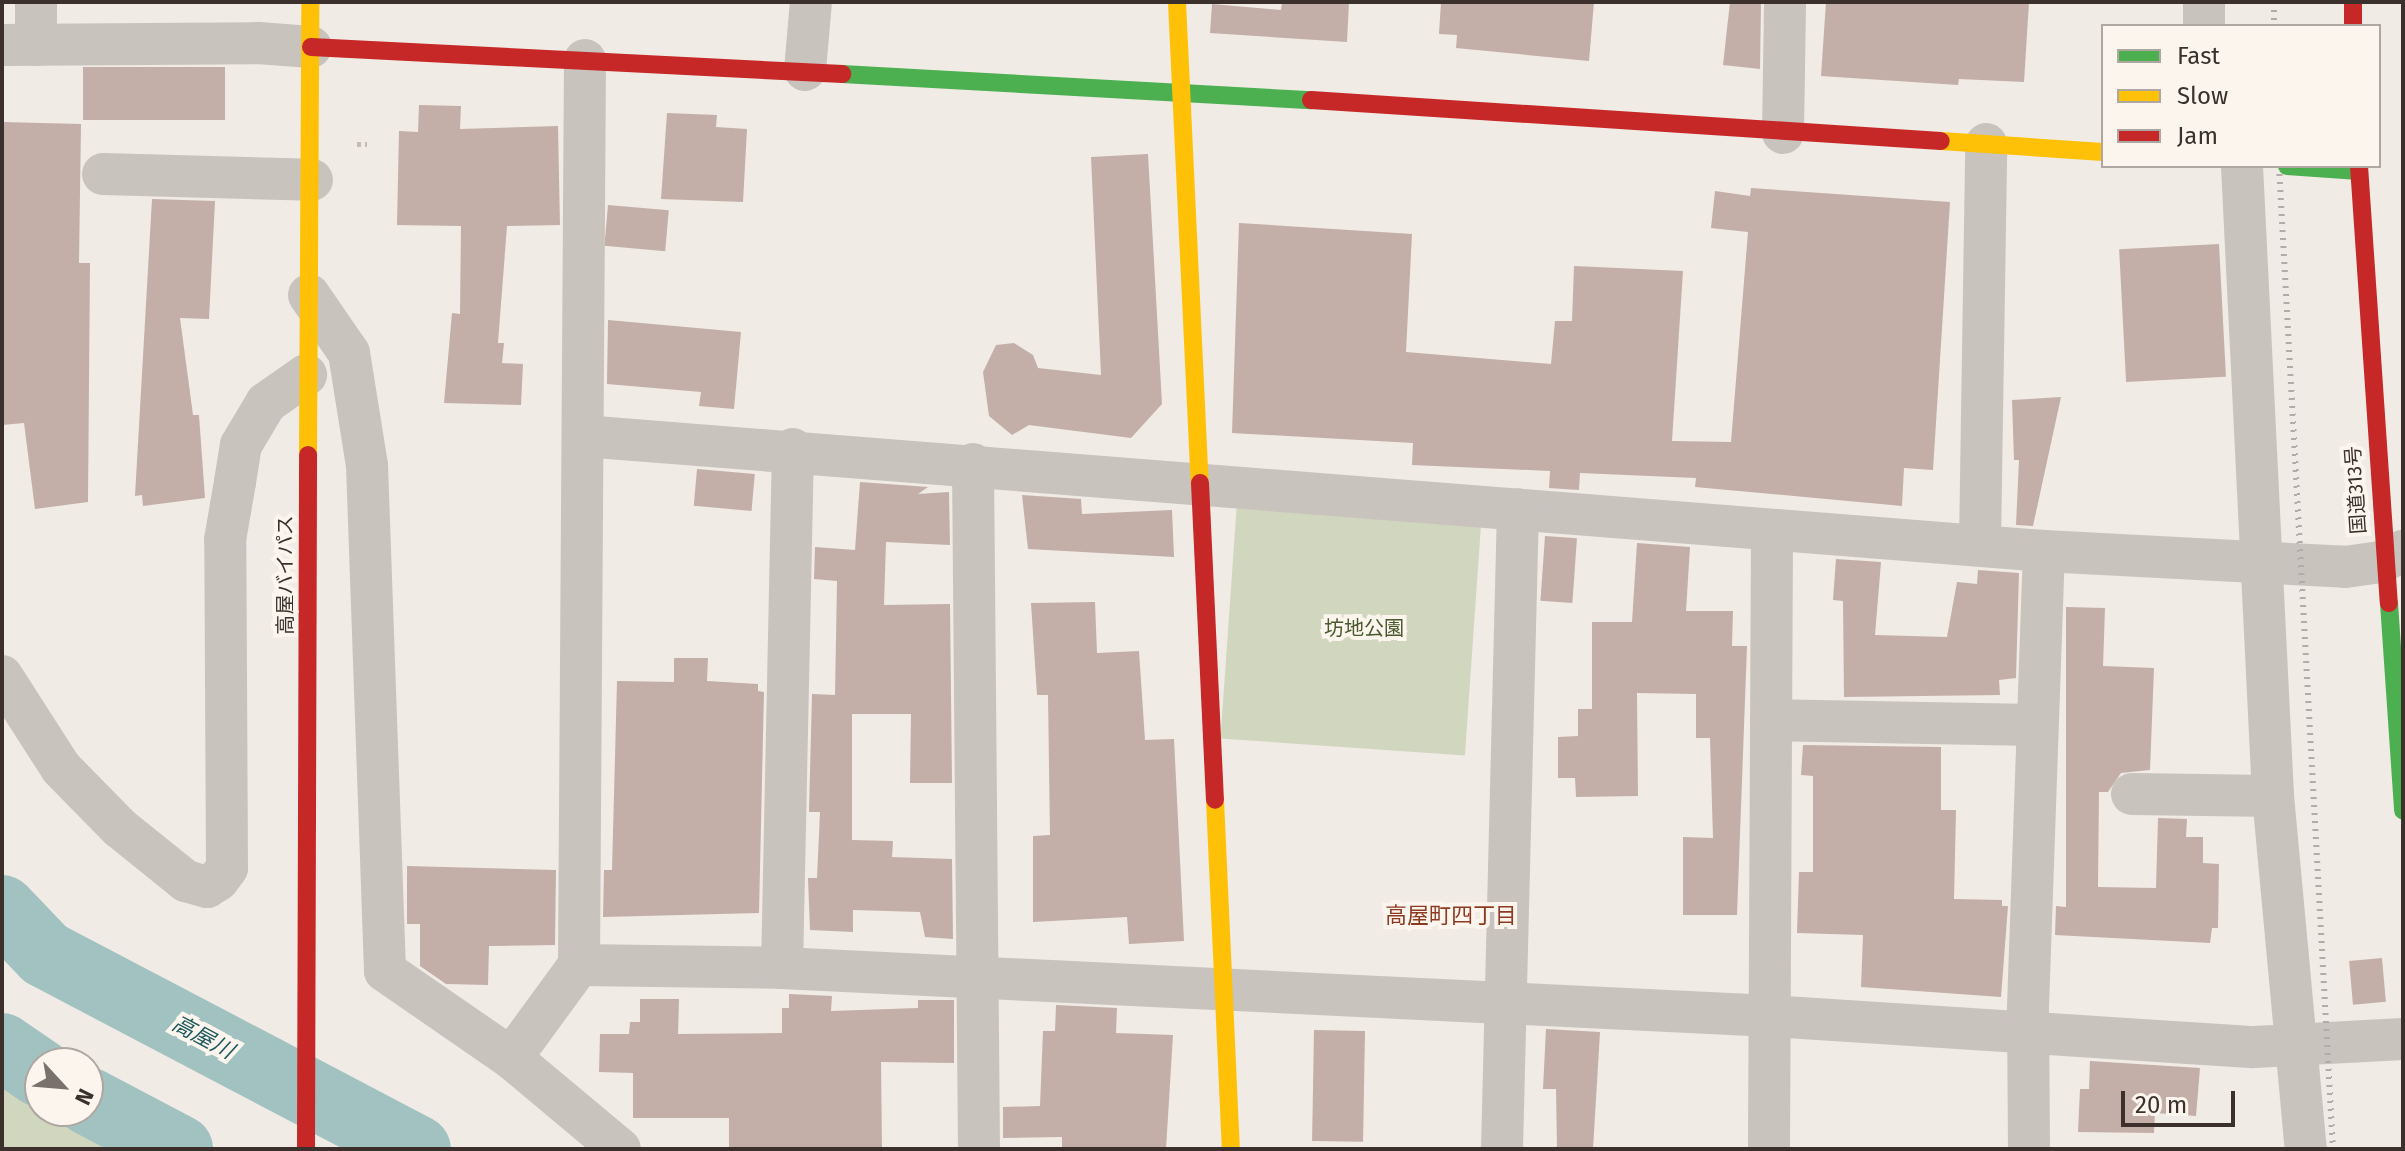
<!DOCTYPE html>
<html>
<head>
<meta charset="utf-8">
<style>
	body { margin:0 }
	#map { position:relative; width:2405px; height:1151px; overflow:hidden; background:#f0ebe5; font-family:"Fira Sans","Noto Sans JP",sans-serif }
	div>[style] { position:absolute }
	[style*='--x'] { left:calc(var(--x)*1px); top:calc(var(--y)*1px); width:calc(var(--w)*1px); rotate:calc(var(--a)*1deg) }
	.green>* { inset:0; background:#d1d6bf; transform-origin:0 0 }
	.river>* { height:68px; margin:-34px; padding:0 34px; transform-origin:34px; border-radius:34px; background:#a1c2c1 }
	.building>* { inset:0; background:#c3afa7; transform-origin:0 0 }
	.path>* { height:5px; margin-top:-2.5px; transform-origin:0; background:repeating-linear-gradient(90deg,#c2bbb6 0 4px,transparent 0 8px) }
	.street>* { height:42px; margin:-21px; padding:0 21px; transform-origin:21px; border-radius:21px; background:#c9c3be }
	.fast>* { height:18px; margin:-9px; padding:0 9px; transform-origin:9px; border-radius:9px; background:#4caf50 }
	.slow>* { height:18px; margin:-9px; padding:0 9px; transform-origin:9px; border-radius:9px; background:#ffc107 }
	.jam>* { height:18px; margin:-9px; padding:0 9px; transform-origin:9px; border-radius:9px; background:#c62828 }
	.rail>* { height:6px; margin-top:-3px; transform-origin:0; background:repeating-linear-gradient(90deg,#b1aca8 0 2px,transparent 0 8px) }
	span { translate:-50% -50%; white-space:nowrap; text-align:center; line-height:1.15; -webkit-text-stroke:8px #fbf5ee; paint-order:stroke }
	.street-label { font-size:20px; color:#3b302b }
	.park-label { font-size:20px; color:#4a5a2e }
	.neighbourhood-label { font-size:22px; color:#8c3b22 }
	.water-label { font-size:22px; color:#1f5a5e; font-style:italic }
	.frame { position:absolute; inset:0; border:4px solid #3b302b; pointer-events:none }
	.legend { position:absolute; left:2101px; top:24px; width:280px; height:144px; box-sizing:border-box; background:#fbf5ee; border:2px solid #aea6a0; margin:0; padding:10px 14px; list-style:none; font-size:24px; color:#3b302b }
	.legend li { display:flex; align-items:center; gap:16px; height:40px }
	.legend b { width:40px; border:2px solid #aea6a0 }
	.north { position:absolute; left:24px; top:1047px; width:80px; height:80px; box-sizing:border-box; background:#fbf5ee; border:2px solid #aea6a0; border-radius:50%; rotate:116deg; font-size:22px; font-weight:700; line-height:32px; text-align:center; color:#3b302b }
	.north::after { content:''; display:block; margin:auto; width:28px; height:36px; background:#7a716c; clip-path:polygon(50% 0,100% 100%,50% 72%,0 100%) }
	.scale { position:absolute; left:2121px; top:1091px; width:114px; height:36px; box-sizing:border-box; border:4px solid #3b302b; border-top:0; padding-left:10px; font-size:24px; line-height:28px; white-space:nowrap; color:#3b302b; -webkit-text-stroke:6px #fbf5ee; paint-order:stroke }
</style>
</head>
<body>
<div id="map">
	<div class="green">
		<div style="left:1237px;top:502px;width:245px;height:237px;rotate:4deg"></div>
		<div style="clip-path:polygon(2px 1073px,40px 1093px,40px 1111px,74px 1111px,145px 1149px,2px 1149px)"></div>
	</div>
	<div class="river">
		<div style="--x:2;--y:909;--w:62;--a:46.3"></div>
		<div style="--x:45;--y:954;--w:420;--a:27.7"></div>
		<div style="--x:2;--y:1047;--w:46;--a:34.4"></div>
		<div style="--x:88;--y:1101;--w:103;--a:27.8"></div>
	</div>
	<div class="building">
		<div style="clip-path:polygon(1282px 2px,1349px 2px,1347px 42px,1210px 33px,1212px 4px,1281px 10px)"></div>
		<div style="clip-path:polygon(1441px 2px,1594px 2px,1589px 61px,1456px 48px,1457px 35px,1439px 34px)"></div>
		<div style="clip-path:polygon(1730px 2px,1761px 2px,1760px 69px,1723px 65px)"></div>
		<div style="clip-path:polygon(1826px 2px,2029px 2px,2024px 82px,1959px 79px,1958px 85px,1821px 76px)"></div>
		<div style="left:225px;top:67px;width:53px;height:142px;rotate:90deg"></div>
		<div style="clip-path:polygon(419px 105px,461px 106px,460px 129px,558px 126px,560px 225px,507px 226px,498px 343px,504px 343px,502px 363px,523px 364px,521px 405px,444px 403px,452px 313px,460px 314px,461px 226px,397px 225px,399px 131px,418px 132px)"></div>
		<div style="clip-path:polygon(667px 113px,717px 115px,716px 127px,747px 129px,743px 202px,661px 199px)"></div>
		<div style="clip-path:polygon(2px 122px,81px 124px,79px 263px,90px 263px,88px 502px,35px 509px,24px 423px,2px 425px)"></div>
		<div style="clip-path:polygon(1148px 154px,1162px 404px,1131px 438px,1029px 425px,1012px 435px,989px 416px,983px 372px,996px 345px,1014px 343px,1033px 355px,1038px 368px,1101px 375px,1091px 157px)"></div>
		<div style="clip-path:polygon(1751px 188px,1950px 202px,1933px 470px,1904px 468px,1902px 506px,1695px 487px,1696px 478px,1580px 473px,1579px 490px,1549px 488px,1550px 471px,1412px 465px,1413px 443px,1232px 433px,1239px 223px,1412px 234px,1406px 352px,1551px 364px,1555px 321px,1572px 321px,1574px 266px,1683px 271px,1672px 441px,1731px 442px,1748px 232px,1711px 228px,1715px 191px,1750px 196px)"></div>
		<div style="clip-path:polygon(152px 199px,215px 201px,209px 319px,180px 318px,193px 415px,199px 415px,205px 498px,143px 506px,142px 495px,135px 496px)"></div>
		<div style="left:608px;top:205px;width:61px;height:41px;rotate:5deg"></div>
		<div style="left:2219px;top:244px;width:133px;height:100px;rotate:87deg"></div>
		<div style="clip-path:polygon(608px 320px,741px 332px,734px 409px,699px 406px,701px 392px,607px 384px)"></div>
		<div style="clip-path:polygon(2061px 397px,2033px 526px,2016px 525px,2019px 460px,2014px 460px,2012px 400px)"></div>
		<div style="left:697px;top:469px;width:58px;height:37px;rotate:5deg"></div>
		<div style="clip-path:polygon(860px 482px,928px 487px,918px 494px,949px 492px,950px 545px,886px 542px,884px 605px,950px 604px,952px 783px,910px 783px,911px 714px,852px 714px,852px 840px,893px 841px,892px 857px,952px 859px,953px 939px,925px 937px,920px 912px,853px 910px,853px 932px,810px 930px,808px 878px,817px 878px,820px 812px,809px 812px,812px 694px,835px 695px,837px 581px,814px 579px,815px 547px,855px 550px)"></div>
		<div style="clip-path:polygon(1022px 495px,1081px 499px,1082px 514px,1172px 510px,1174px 557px,1028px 549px)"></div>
		<div style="left:1545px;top:536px;width:32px;height:65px;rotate:4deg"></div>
		<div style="clip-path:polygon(1637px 543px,1690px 547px,1686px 611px,1733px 611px,1732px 646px,1747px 646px,1737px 915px,1683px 915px,1683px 837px,1713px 838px,1710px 738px,1696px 738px,1696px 694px,1637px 693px,1638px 796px,1576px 797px,1575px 778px,1558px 778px,1558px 737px,1578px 736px,1578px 709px,1592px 709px,1592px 622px,1632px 622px)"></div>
		<div style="clip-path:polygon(1836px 559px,1881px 562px,1875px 635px,1947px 637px,1957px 582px,1977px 584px,1978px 570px,2019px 573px,2016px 678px,1999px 680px,2000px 695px,1844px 697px,1843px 601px,1833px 600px)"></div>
		<div style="clip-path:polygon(1095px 602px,1097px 653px,1139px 651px,1145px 740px,1174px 739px,1184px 941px,1129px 944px,1127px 917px,1033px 922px,1033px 836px,1050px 835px,1048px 695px,1037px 695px,1031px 603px)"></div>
		<div style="clip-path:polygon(2066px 607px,2105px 608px,2103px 666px,2154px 668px,2150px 770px,2121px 773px,2108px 792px,2099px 792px,2098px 887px,2156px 888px,2158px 818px,2187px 819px,2186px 837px,2203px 837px,2203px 863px,2219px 864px,2218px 928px,2212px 928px,2210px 943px,2055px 935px,2056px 906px,2066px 907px)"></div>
		<div style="clip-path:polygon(674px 658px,708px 658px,707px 681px,758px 684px,758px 691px,764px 692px,759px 913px,603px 917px,604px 870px,612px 870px,617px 681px,674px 682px)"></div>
		<div style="clip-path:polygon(1803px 745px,1941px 747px,1941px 810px,1956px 810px,1954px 899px,2002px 900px,2002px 906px,2008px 906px,2001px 997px,1861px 987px,1863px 935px,1797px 933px,1799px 872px,1813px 872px,1813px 776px,1801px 775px)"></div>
		<div style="clip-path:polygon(407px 866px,556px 870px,555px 945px,489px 946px,488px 985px,446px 984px,420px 966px,420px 924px,407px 924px)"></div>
		<div style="left:2382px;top:958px;width:44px;height:33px;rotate:85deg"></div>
		<div style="clip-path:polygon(789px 994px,832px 996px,831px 1011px,918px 1008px,918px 1000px,954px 1000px,954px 1063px,881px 1062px,882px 1149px,729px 1149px,729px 1118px,633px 1118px,633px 1073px,599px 1072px,600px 1034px,629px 1034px,630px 1022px,640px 1022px,640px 999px,679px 999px,678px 1034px,782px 1033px,782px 1008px,789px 1008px)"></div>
		<div style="clip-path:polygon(1056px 1005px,1117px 1008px,1116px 1033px,1173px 1035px,1166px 1149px,1062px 1149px,1062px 1137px,1003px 1138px,1003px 1107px,1040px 1106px,1043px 1031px,1055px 1031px)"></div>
		<div style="clip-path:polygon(1546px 1029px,1600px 1032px,1593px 1149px,1557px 1149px,1556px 1089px,1543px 1089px)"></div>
		<div style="left:1314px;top:1030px;width:51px;height:111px;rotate:1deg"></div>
		<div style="clip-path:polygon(2090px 1061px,2200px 1068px,2196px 1116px,2155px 1113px,2154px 1133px,2078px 1132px,2080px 1089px,2089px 1089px)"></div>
	</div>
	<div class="path">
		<div style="--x:357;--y:144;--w:10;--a:0"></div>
	</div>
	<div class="street">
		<div style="--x:2204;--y:2;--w:24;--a:90"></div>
		<div style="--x:2;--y:45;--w:256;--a:-0.4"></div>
		<div style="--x:258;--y:43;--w:53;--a:4.3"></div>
		<div style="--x:36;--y:45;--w:43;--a:-90"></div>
		<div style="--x:585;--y:60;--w:905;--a:90.38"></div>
		<div style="--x:579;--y:965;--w:203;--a:0.8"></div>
		<div style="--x:782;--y:968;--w:990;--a:2.78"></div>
		<div style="--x:1771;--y:1016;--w:484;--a:3.7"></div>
		<div style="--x:2254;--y:1047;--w:149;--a:-3.1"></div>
		<div style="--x:805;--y:70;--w:68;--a:-85"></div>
		<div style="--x:1783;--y:133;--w:131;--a:-89.1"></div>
		<div style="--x:2242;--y:166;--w:631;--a:87.18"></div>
		<div style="--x:2273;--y:796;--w:355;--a:84.7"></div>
		<div style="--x:103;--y:174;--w:209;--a:1.6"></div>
		<div style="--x:309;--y:295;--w:70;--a:55.4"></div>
		<div style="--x:349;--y:353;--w:113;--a:80.9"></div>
		<div style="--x:367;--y:465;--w:506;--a:87.96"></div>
		<div style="--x:385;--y:971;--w:153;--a:34.6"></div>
		<div style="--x:511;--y:1058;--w:142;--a:39.9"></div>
		<div style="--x:583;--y:436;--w:1466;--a:4.5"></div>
		<div style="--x:2044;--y:551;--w:301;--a:3"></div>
		<div style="--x:2345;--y:567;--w:37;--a:-8"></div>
		<div style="--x:2382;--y:562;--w:24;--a:-28"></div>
		<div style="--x:973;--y:464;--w:685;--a:89.5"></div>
		<div style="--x:1980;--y:544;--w:400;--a:-89.1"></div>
		<div style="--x:2;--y:676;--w:109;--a:57.3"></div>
		<div style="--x:61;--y:768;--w:84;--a:45.5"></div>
		<div style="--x:120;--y:828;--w:85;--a:38.8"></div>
		<div style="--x:186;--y:881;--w:22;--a:16"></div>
		<div style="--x:207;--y:887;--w:13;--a:-32"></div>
		<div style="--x:218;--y:880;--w:15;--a:-53"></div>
		<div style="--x:227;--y:868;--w:328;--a:-90.3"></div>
		<div style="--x:225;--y:540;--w:59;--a:-80.2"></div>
		<div style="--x:235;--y:482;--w:37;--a:-81"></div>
		<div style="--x:241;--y:445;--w:49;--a:-59.2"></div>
		<div style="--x:266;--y:403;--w:49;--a:-35"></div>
		<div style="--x:1771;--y:720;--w:266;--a:1.1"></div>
		<div style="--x:2132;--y:794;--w:141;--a:0.8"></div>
		<div style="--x:782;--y:968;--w:519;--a:-88.79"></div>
		<div style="--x:511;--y:1058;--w:115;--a:-53.8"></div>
		<div style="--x:1502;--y:1149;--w:640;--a:-88.57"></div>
		<div style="--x:1769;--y:1149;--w:619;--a:-89.72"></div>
		<div style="--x:2029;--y:1149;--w:142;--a:-90.4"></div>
		<div style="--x:2028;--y:1007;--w:456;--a:-88"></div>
	</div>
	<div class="fast">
		<div style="--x:842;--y:74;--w:470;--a:3.2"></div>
		<div style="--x:2287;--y:166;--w:72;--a:4"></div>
		<div style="--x:2389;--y:603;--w:208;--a:86.1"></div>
	</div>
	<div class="slow">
		<div style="--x:1177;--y:2;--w:482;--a:87.3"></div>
		<div style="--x:1941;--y:141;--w:162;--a:3.9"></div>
		<div style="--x:308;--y:455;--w:453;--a:-89.7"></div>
		<div style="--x:1215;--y:800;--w:349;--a:87.4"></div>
	</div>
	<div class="jam">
		<div style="--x:2353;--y:2;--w:24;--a:90"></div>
		<div style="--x:311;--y:47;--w:532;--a:2.91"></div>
		<div style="--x:1311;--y:100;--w:631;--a:3.72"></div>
		<div style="--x:2359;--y:166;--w:438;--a:86.1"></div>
		<div style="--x:1200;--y:483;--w:317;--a:87.3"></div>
		<div style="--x:306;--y:1149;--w:694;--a:-89.83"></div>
	</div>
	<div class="rail">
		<div style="--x:2274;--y:2;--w:24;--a:90"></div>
		<div style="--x:2279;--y:166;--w:984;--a:86.86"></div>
	</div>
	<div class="street-label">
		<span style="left:2356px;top:490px;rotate:-94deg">国道313号</span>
		<span style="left:285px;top:575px;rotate:-90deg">高屋バイパス</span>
	</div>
	<div class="park-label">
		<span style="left:1364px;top:628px">坊地公園</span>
	</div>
	<div class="neighbourhood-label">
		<span style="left:1451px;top:916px">高屋町四丁目</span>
	</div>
	<div class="water-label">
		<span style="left:203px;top:1037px;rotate:28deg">高屋川</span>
	</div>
	<div class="frame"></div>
	<ul class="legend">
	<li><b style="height:10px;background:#4caf50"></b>Fast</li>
	<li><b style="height:10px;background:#ffc107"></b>Slow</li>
	<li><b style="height:10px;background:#c62828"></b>Jam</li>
	</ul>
	<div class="north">N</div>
	<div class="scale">20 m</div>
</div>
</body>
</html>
